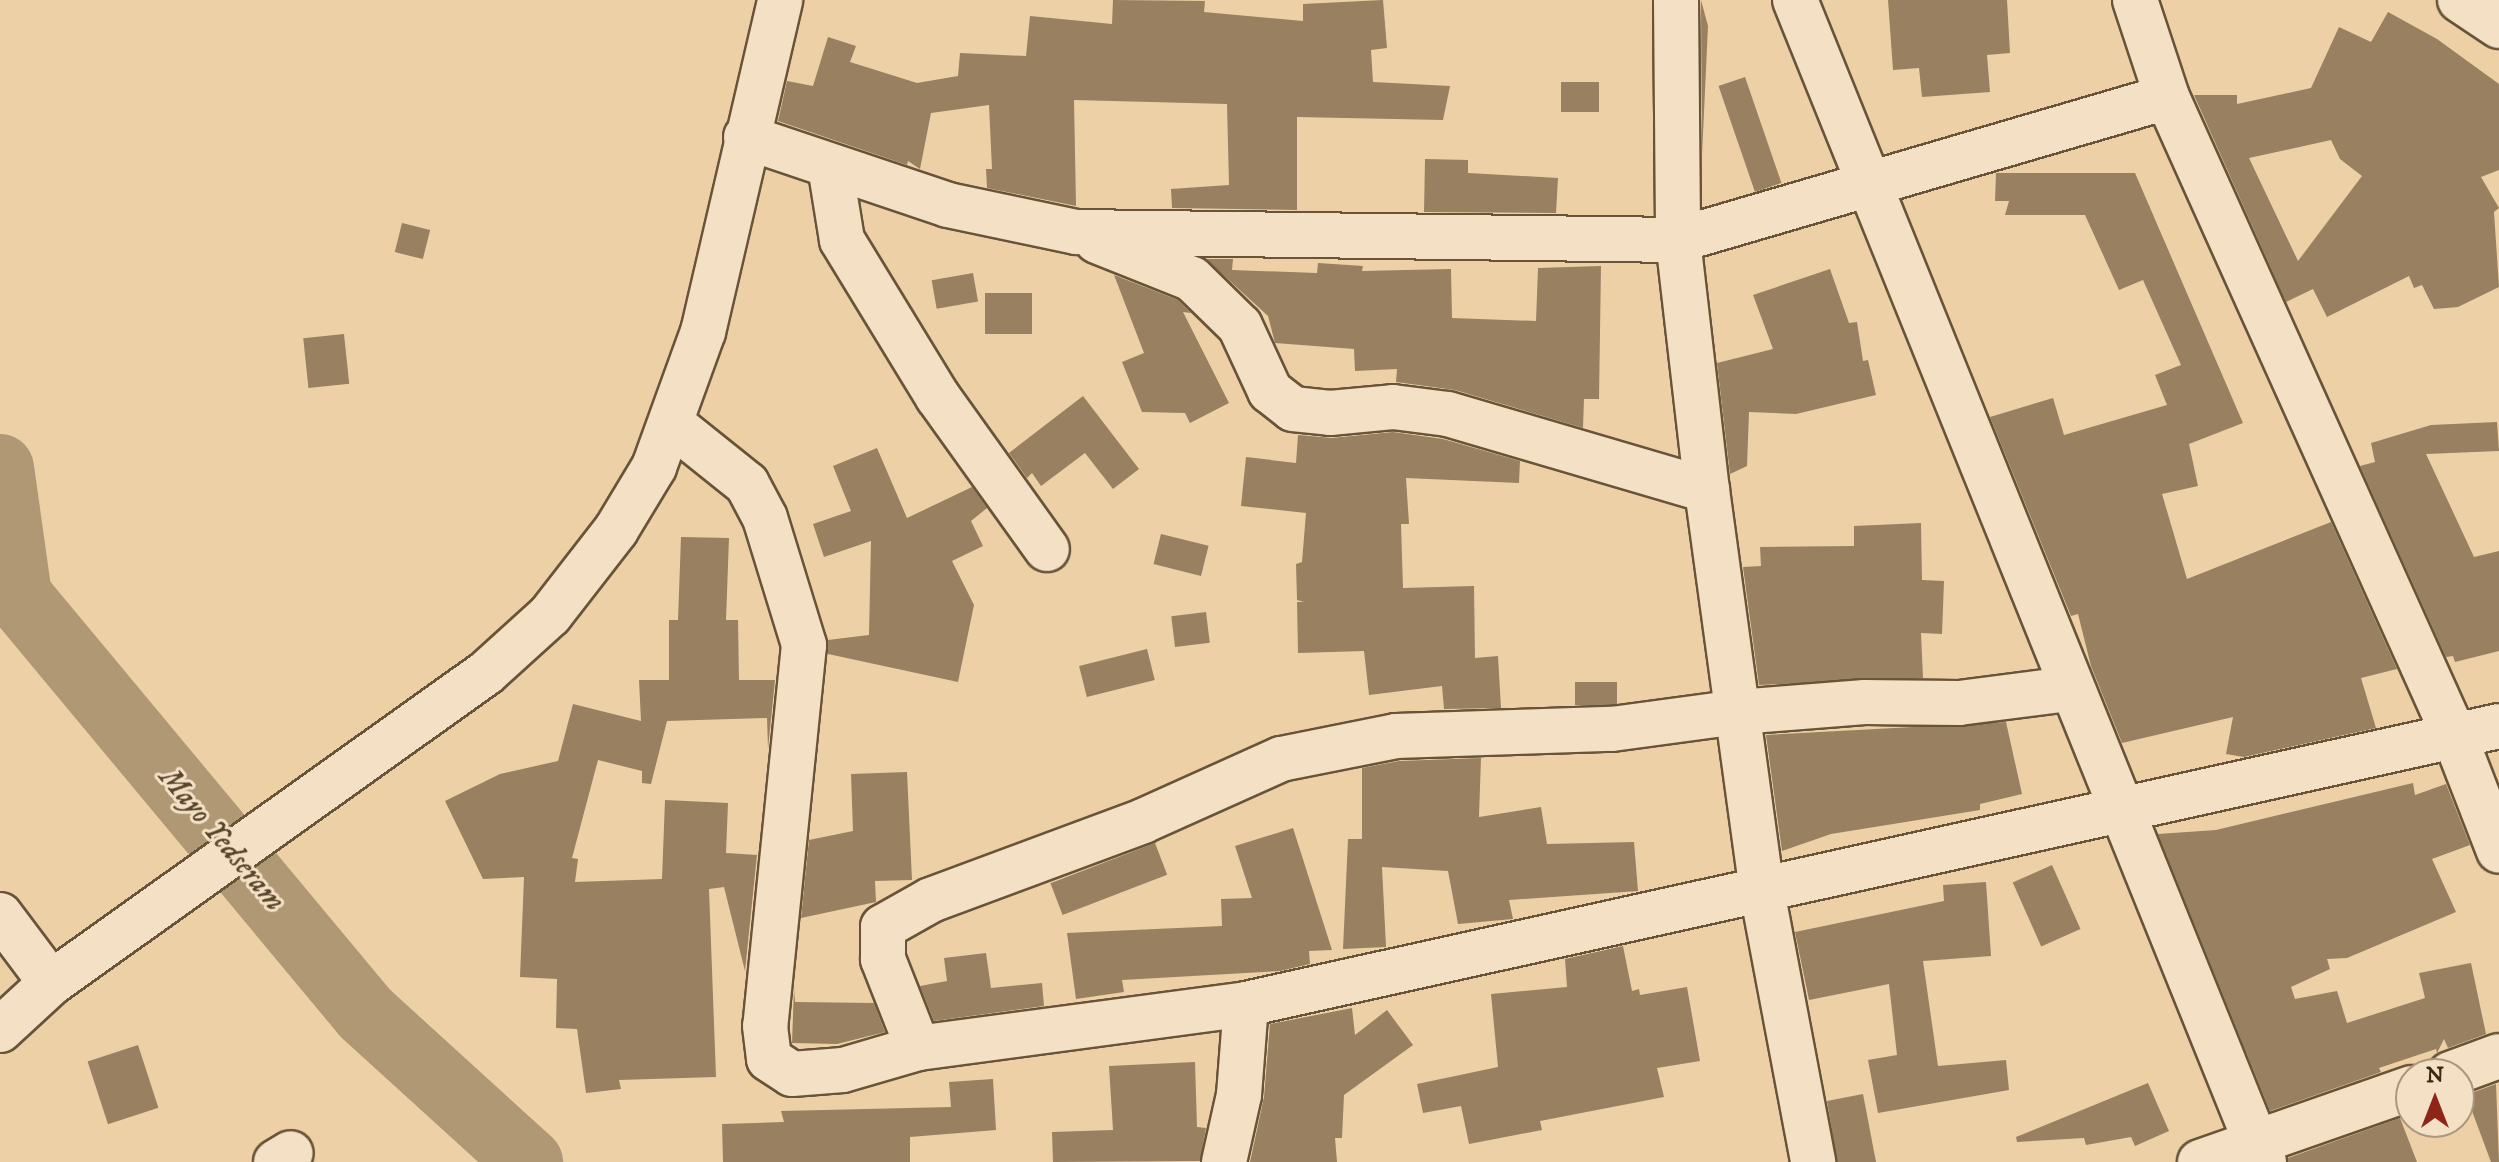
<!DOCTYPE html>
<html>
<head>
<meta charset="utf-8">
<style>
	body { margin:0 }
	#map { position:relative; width:2499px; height:1162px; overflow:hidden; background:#edd0a6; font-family:"IM FELL DW Pica",serif }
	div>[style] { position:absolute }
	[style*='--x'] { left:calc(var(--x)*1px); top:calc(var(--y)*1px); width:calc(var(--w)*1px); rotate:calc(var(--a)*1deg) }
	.river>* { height:68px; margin:-34px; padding:0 34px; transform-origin:34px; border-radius:34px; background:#b09874 }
	.building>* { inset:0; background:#988060; transform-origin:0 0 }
	.roads { filter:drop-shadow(2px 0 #685438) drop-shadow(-2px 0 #685438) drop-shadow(0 2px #685438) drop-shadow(0 -2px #685438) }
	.minor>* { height:44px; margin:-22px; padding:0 22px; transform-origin:22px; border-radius:22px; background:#f3e0c5 }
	span { translate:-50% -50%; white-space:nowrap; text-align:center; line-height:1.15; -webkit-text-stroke:6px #f3e0c5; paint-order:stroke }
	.water-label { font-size:30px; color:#58462c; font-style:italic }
	.north { position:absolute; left:2395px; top:1058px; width:80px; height:80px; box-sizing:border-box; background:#f3e0c5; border:2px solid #a9977e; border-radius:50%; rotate:0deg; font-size:22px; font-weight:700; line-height:32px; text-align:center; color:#3b2a14 }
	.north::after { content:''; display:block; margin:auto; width:28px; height:36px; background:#8f2418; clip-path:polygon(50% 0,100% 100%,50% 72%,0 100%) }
</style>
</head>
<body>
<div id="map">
	<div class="river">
		<div style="--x:0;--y:468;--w:129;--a:82"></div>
		<div style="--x:18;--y:596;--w:542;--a:50.23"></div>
		<div style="--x:365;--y:1013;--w:222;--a:42.3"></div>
	</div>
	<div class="building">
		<div style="clip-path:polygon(1113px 0,1205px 1px,1204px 12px,1303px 21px,1303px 4px,1383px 0,1387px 48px,1371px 50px,1373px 82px,1450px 86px,1443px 120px,1297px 117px,1297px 210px,1172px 208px,1171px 189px,1229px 185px,1227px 104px,1074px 100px,1076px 206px,987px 188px,986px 169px,992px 169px,989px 105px,931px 113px,920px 169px,908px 161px,907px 165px,778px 121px,787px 81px,813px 86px,828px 37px,856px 46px,850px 62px,917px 83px,958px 76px,960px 53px,1026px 56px,1030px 16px,1112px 24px)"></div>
		<div style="clip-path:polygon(1701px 0,1708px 26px,1702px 155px)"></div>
		<div style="clip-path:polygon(1888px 0,2007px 0,2010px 53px,1987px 55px,1990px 92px,1922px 97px,1919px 68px,1893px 70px)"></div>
		<div style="clip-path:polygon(evenodd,2388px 12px,2437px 39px,2499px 84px,2499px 170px,2481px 177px,2499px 208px,2494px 212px,2499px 287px,2458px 307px,2434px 309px,2422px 285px,2414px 288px,2409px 276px,2327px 317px,2313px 289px,2286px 302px,2194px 95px,2237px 95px,2237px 104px,2311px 88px,2339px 27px,2371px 42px,2388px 12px,2331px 140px,2340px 159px,2362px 176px,2298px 261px,2249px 158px,2331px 140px)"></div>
		<div style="left:1745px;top:77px;width:112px;height:28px;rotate:71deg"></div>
		<div style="left:1561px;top:82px;width:38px;height:30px"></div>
		<div style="clip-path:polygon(1425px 159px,1468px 160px,1468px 173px,1558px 178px,1556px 213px,1424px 212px)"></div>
		<div style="clip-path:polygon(1996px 173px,2135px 173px,2243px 423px,2189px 444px,2198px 486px,2162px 494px,2187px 579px,2331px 522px,2397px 669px,2361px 678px,2376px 728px,2244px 757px,2226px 754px,2233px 717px,2122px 743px,2091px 666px,2078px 614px,2071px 616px,1990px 417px,2053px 398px,2064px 435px,2167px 405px,2155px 375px,2181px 365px,2143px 280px,2119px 290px,2085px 215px,2005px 215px,2009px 201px,1995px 201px)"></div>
		<div style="left:402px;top:223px;width:29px;height:30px;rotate:14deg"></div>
		<div style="clip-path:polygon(1206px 259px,1233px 259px,1232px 270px,1317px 273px,1318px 263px,1363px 266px,1362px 271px,1451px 269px,1452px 318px,1536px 321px,1538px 268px,1601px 266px,1599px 399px,1584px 399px,1583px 428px,1455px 390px,1396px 382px,1397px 369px,1355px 371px,1354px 349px,1275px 343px,1268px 316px)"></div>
		<div style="clip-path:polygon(1830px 269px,1849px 323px,1857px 322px,1863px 361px,1868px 360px,1876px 395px,1796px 414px,1749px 412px,1747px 466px,1730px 474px,1717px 363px,1773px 349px,1753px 295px)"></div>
		<div style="left:973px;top:273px;width:29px;height:42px;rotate:80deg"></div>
		<div style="clip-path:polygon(1114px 275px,1178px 300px,1191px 313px,1183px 312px,1229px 403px,1190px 423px,1185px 413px,1142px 412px,1122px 362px,1144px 353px)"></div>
		<div style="left:985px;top:293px;width:47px;height:41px"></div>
		<div style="left:344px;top:334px;width:50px;height:41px;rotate:84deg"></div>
		<div style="clip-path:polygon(1083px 396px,1139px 469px,1113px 489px,1085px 453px,1041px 486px,1032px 473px,1027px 478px,1009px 453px)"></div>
		<div style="clip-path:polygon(2497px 422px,2499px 451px,2426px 454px,2474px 557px,2499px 551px,2499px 651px,2455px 662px,2453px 656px,2446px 657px,2360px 466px,2375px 462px,2371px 443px,2431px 425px)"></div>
		<div style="clip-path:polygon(1393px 432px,1443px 439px,1520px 461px,1519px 483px,1406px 478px,1409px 524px,1401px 524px,1403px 588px,1474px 586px,1475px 658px,1498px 656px,1501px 708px,1444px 709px,1442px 686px,1369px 695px,1364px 651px,1298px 653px,1297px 602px,1304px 602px,1297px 600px,1296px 564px,1302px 562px,1306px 513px,1241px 506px,1246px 457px,1296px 463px,1298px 435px,1332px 438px)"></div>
		<div style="clip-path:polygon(877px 448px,907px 518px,972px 487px,987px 508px,971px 521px,983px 546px,952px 561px,974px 605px,958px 682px,828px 654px,828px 640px,869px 635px,871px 541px,824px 557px,813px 524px,851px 511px,833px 466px)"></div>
		<div style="clip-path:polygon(1921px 523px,1922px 580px,1944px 581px,1942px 634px,1921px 633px,1923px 678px,1759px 685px,1743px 567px,1761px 566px,1760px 547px,1854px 546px,1854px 526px)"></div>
		<div style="left:1161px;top:534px;width:49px;height:31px;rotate:14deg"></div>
		<div style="clip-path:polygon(681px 537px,729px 538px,726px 620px,738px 620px,739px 680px,775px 680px,768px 749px,767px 718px,667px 721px,651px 784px,642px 783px,642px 771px,598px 760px,572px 858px,578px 859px,575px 882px,662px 879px,665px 800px,728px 803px,726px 853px,757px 855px,745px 971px,724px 887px,709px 889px,716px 1077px,619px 1080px,621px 1089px,586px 1093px,577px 1029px,556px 1028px,557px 979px,520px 977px,524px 877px,483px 879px,445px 801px,500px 774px,558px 761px,573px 704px,641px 721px,639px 680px,669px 680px,669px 620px,678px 620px)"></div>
		<div style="left:1206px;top:612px;width:31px;height:35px;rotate:83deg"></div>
		<div style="left:1147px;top:649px;width:32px;height:70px;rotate:76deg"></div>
		<div style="left:1575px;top:682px;width:42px;height:23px"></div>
		<div style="clip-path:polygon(2006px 722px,2022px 794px,1980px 804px,1980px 810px,1831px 834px,1782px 851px,1766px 735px)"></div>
		<div style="clip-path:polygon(1481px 758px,1479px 817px,1541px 807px,1547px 844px,1634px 842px,1638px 891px,1509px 900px,1513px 919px,1458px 924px,1448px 871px,1382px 867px,1386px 947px,1343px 949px,1348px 839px,1362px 839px,1362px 768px,1399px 761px)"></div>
		<div style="clip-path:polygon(907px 772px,912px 880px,875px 881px,876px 902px,801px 918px,809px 840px,853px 831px,851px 774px)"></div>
		<div style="clip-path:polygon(2413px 783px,2415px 795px,2446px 784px,2470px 845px,2432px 859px,2456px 912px,2347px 958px,2327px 959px,2330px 969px,2291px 987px,2295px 999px,2337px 991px,2347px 1023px,2425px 998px,2419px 973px,2471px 963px,2486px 1034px,2448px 1048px,2444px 1039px,2437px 1053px,2436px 1049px,2379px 1068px,2381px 1072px,2270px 1111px,2158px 834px,2216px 830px)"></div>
		<div style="clip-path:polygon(1293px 828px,1332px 950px,1309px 951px,1310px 964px,1280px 971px,1122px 980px,1124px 992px,1076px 999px,1067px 933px,1222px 926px,1221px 899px,1252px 898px,1235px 846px)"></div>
		<div style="left:1155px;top:843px;width:34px;height:112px;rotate:69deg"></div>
		<div style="left:2052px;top:865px;width:70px;height:43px;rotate:66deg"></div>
		<div style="clip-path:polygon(1986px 882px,1991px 956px,1923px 961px,1938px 1066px,2006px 1060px,2009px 1090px,1878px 1113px,1868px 1060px,1897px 1055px,1889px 984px,1809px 1000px,1795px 932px,1944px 901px,1943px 885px)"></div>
		<div style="clip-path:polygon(1623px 946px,1632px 991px,1639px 989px,1640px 995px,1687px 987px,1700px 1061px,1657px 1068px,1664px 1097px,1540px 1121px,1542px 1130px,1469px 1144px,1461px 1106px,1423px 1113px,1417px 1084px,1498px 1067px,1491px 994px,1567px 987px,1565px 959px)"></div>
		<div style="clip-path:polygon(986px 953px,991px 988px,1042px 983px,1044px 1006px,934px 1021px,920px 986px,947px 981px,944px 958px)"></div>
		<div style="clip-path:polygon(794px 988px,795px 1002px,874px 1003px,885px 1032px,837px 1044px,792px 1043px)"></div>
		<div style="clip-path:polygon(1352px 1008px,1355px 1035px,1387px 1010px,1413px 1045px,1344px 1095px,1342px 1138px,1335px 1138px,1337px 1162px,1250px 1162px,1264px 1097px,1270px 1024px)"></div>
		<div style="left:138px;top:1045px;width:66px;height:53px;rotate:72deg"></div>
		<div style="clip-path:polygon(1195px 1062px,1197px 1127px,1206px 1128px,1200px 1161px,1053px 1162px,1052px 1132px,1113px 1130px,1109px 1066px)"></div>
		<div style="clip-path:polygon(993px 1079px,996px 1130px,910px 1137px,910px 1162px,723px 1162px,722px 1124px,784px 1122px,781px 1111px,951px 1107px,949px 1082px)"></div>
		<div style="clip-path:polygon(2148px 1083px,2169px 1131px,2135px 1146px,2131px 1137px,2086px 1145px,2084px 1138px,2017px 1142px,2016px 1137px)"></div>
		<div style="clip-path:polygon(2496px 1084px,2499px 1162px,2491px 1162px,2466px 1095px)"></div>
		<div style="clip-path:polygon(1863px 1094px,1876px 1162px,1837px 1162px,1827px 1101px)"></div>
		<div style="clip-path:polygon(2400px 1118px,2417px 1162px,2288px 1162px,2288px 1158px)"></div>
	</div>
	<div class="roads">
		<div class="minor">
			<div style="--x:1676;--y:0;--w:240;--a:89.5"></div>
			<div style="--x:1678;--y:240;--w:252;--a:83.4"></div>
			<div style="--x:1707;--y:490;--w:405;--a:82.2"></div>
			<div style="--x:1762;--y:891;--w:276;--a:79.3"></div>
			<div style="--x:1795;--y:0;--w:1253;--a:68.02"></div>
			<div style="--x:2135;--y:0;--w:102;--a:71.7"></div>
			<div style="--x:2167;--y:97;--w:700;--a:65.78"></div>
			<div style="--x:2454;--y:735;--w:124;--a:68.8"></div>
			<div style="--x:2460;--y:0;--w:47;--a:33.7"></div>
			<div style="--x:746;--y:137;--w:213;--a:18.6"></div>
			<div style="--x:948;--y:205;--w:131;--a:11.9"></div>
			<div style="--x:1076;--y:232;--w:602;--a:0.76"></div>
			<div style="--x:1678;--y:240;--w:509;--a:-16.3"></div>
			<div style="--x:830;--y:166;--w:75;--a:80.8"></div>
			<div style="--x:842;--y:240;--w:184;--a:58.6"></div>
			<div style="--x:938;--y:397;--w:187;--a:54.4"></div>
			<div style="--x:1097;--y:241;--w:102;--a:21.8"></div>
			<div style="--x:1192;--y:279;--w:67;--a:44.4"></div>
			<div style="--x:1240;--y:326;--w:72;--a:65.2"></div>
			<div style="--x:1270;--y:391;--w:29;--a:38"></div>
			<div style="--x:1293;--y:409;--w:37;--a:6"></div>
			<div style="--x:1330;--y:413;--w:63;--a:-5.4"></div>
			<div style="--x:1393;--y:407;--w:55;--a:7.3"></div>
			<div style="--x:1448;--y:414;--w:270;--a:16.4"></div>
			<div style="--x:672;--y:424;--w:96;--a:38.7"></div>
			<div style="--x:747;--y:484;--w:38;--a:62"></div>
			<div style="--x:765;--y:518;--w:133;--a:72.9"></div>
			<div style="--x:804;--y:645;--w:383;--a:95.8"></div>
			<div style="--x:765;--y:1026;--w:33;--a:83"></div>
			<div style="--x:769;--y:1059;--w:27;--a:33"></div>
			<div style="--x:792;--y:1074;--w:51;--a:-4.5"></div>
			<div style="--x:843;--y:1070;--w:78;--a:-16.3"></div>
			<div style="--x:918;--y:1048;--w:331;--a:-7.6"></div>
			<div style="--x:1246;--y:1004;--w:1283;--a:-12.51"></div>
			<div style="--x:0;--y:915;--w:85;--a:53.1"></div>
			<div style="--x:0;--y:1030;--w:69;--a:-42.7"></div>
			<div style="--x:51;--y:983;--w:534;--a:-35.48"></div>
			<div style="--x:486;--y:673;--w:86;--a:-42.2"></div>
			<div style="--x:550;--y:615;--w:108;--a:-52.2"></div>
			<div style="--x:616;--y:530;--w:74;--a:-58.9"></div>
			<div style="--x:654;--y:467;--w:144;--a:-70.1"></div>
			<div style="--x:703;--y:332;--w:341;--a:-76.9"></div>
			<div style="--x:918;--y:1048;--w:96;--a:-111.5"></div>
			<div style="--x:883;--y:959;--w:32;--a:-90"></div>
			<div style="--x:883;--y:927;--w:55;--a:-29.4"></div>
			<div style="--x:931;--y:900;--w:226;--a:-20.4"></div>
			<div style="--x:1143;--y:821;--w:151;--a:-24.2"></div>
			<div style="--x:1281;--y:759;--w:117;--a:-11.3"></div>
			<div style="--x:1396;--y:736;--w:216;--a:-1.9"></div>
			<div style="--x:1612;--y:729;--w:127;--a:-7.7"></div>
			<div style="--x:1738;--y:712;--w:127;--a:-4.5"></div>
			<div style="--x:1865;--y:702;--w:94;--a:0.6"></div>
			<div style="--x:1959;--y:703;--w:111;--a:-7.3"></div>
			<div style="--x:2450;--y:1074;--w:52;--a:-20.2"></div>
			<div style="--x:276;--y:1162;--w:17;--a:-31"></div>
			<div style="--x:1224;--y:1162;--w:69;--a:-77.4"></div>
			<div style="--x:1239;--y:1095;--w:91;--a:-85.6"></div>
			<div style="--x:2200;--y:1162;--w:224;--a:-19.3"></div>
		</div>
	</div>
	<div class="water-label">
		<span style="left:221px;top:840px;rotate:50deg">Mayo Yedseram</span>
	</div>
	<div class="north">N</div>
</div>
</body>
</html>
